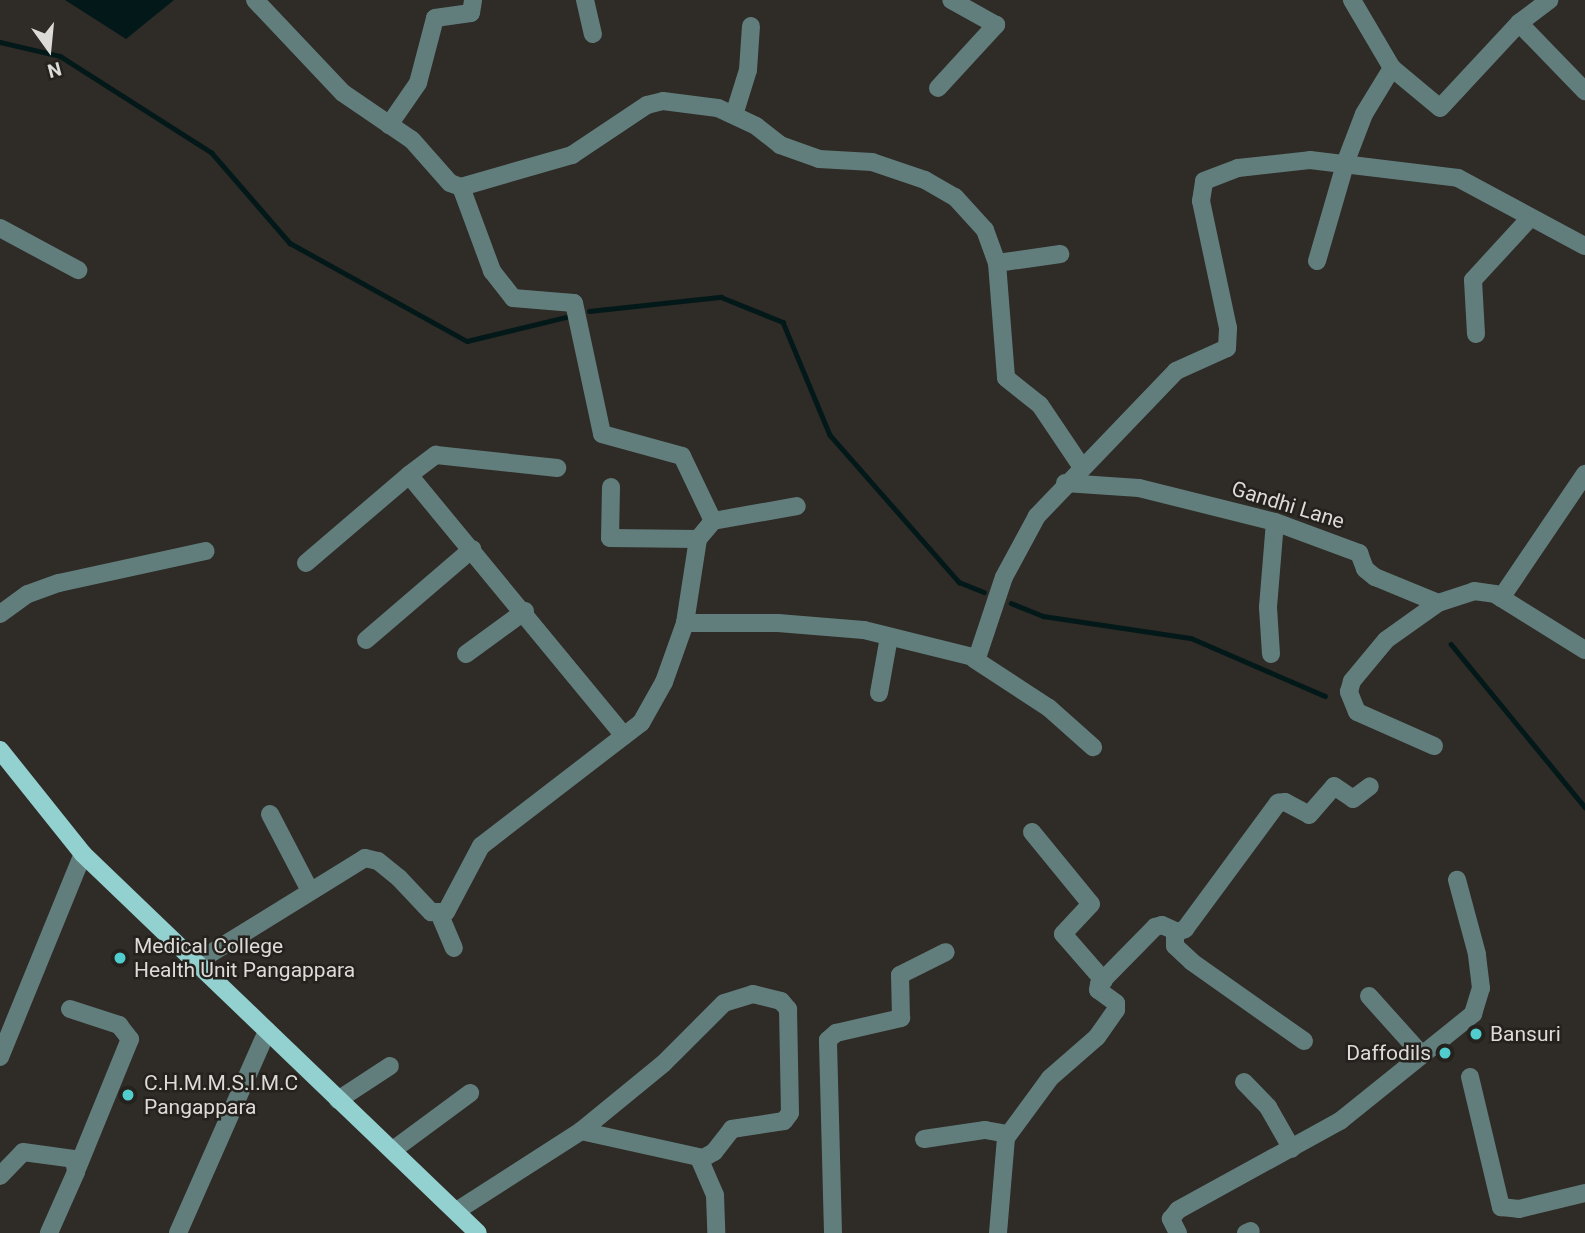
<!DOCTYPE html>
<html>
<head>
<meta charset="utf-8">
<style>
	body { margin:0 }
	#map { position:relative; width:1585px; height:1233px; overflow:hidden; background:#2f2b26; font-family:Roboto,sans-serif }
	div>[style] { position:absolute }
	[style*='--x'] { left:calc(var(--x)*1px); top:calc(var(--y)*1px); width:calc(var(--w)*1px); rotate:calc(var(--a)*1deg) }
	.water>* { inset:0; background:#031919 }
	.stream>* { height:4.5px; margin:-2.25px; padding:0 2.25px; transform-origin:2.25px; border-radius:2.25px; background:#031919 }
	.minor>* { height:18px; margin:-9px; padding:0 9px; transform-origin:9px; border-radius:9px; background:#617e7d }
	.major>* { height:18px; margin:-9px; padding:0 9px; transform-origin:9px; border-radius:9px; background:#93d1d0 }
	.dots>* { width:19px; height:19px; translate:-50% -50%; box-sizing:border-box; border:4px solid #25211d; border-radius:50% }
	span { translate:-50% -50%; white-space:nowrap; text-align:center; line-height:1.15; -webkit-text-stroke:5px #25211d; paint-order:stroke }
	.street-label { font-size:21px; color:#dddbd8 }
	.poi-label { font-size:21px; color:#dddbd8 }
	.left { translate:0 -50%; text-align:left }
	.right { translate:-100% -50%; text-align:right }
	.north { position:absolute; left:14px; top:14px; width:70px; height:70px; -webkit-text-stroke:5px #25211d; paint-order:stroke; rotate:165deg; font-size:19px; font-weight:700; line-height:28px; text-align:center; color:#dddbd8 }
	.north::after { content:''; display:block; margin:auto; width:24px; height:32px; background:#dddbd8; clip-path:polygon(50% 0,100% 100%,50% 72%,0 100%) }
</style>
</head>
<body>
<div id="map">
	<div class="water">
		<div style="clip-path:polygon(65px 0,174px 0,126px 39px)"></div>
	</div>
	<div class="stream">
		<div style="--x:0;--y:42;--w:62;--a:13.1"></div>
		<div style="--x:60;--y:56;--w:180;--a:32.5"></div>
		<div style="--x:212;--y:153;--w:119;--a:49.1"></div>
		<div style="--x:290;--y:243;--w:202;--a:29"></div>
		<div style="--x:467;--y:341;--w:102;--a:-13.6"></div>
		<div style="--x:589;--y:311;--w:133;--a:-6.1"></div>
		<div style="--x:721;--y:297;--w:67;--a:22"></div>
		<div style="--x:783;--y:322;--w:122;--a:67.4"></div>
		<div style="--x:830;--y:435;--w:196;--a:48.7"></div>
		<div style="--x:959;--y:582;--w:27;--a:22"></div>
		<div style="--x:1011;--y:603;--w:35;--a:22"></div>
		<div style="--x:1043;--y:616;--w:150;--a:8.5"></div>
		<div style="--x:1191;--y:638;--w:146;--a:23.4"></div>
		<div style="--x:1451;--y:644;--w:211;--a:50.6"></div>
	</div>
	<div class="minor">
		<div style="--x:255;--y:0;--w:128;--a:46.6"></div>
		<div style="--x:343;--y:93;--w:83;--a:34.3"></div>
		<div style="--x:412;--y:140;--w:57;--a:48.5"></div>
		<div style="--x:450;--y:183;--w:12;--a:20"></div>
		<div style="--x:461;--y:187;--w:116;--a:-16.1"></div>
		<div style="--x:572;--y:155;--w:90;--a:-33.7"></div>
		<div style="--x:647;--y:105;--w:16;--a:-14"></div>
		<div style="--x:663;--y:101;--w:55;--a:7.3"></div>
		<div style="--x:718;--y:108;--w:42;--a:25.3"></div>
		<div style="--x:756;--y:126;--w:31;--a:38"></div>
		<div style="--x:780;--y:145;--w:41;--a:19.7"></div>
		<div style="--x:819;--y:159;--w:53;--a:3.2"></div>
		<div style="--x:872;--y:162;--w:56;--a:18.8"></div>
		<div style="--x:925;--y:180;--w:34;--a:30"></div>
		<div style="--x:955;--y:197;--w:45;--a:47.7"></div>
		<div style="--x:985;--y:230;--w:35;--a:70"></div>
		<div style="--x:997;--y:263;--w:115;--a:85.5"></div>
		<div style="--x:1006;--y:378;--w:43;--a:38.5"></div>
		<div style="--x:1040;--y:405;--w:73;--a:56.1"></div>
		<div style="--x:585;--y:0;--w:35;--a:77"></div>
		<div style="--x:1519;--y:23;--w:95;--a:45.9"></div>
		<div style="--x:1392;--y:68;--w:62;--a:39.8"></div>
		<div style="--x:1440;--y:108;--w:116;--a:-47.1"></div>
		<div style="--x:1519;--y:23;--w:38;--a:-37"></div>
		<div style="--x:938;--y:88;--w:86;--a:-47.4"></div>
		<div style="--x:996;--y:25;--w:51;--a:-150.9"></div>
		<div style="--x:734;--y:115;--w:47;--a:-72.7"></div>
		<div style="--x:748;--y:70;--w:44;--a:-86.1"></div>
		<div style="--x:389;--y:125;--w:51;--a:-55.4"></div>
		<div style="--x:418;--y:83;--w:67;--a:-75.3"></div>
		<div style="--x:435;--y:18;--w:36;--a:-8"></div>
		<div style="--x:471;--y:13;--w:13;--a:-81"></div>
		<div style="--x:461;--y:187;--w:90;--a:69.7"></div>
		<div style="--x:492;--y:271;--w:34;--a:52"></div>
		<div style="--x:513;--y:298;--w:61;--a:4.7"></div>
		<div style="--x:574;--y:303;--w:134;--a:77.9"></div>
		<div style="--x:602;--y:434;--w:83;--a:15.4"></div>
		<div style="--x:682;--y:456;--w:72;--a:64.5"></div>
		<div style="--x:0;--y:228;--w:89;--a:28.3"></div>
		<div style="--x:1317;--y:261;--w:104;--a:-73.8"></div>
		<div style="--x:1346;--y:161;--w:50;--a:-69"></div>
		<div style="--x:1364;--y:114;--w:54;--a:-58.7"></div>
		<div style="--x:1392;--y:68;--w:79;--a:-120.5"></div>
		<div style="--x:997;--y:263;--w:64;--a:-8.1"></div>
		<div style="--x:1476;--y:334;--w:54;--a:-93.2"></div>
		<div style="--x:1473;--y:280;--w:84;--a:-47.4"></div>
		<div style="--x:409;--y:475;--w:34;--a:-37"></div>
		<div style="--x:436;--y:455;--w:122;--a:6.1"></div>
		<div style="--x:1065;--y:483;--w:74;--a:3.9"></div>
		<div style="--x:1139;--y:488;--w:140;--a:14"></div>
		<div style="--x:1275;--y:522;--w:90;--a:20.3"></div>
		<div style="--x:1359;--y:553;--w:17;--a:69"></div>
		<div style="--x:1365;--y:569;--w:13;--a:39"></div>
		<div style="--x:1375;--y:577;--w:68;--a:22.4"></div>
		<div style="--x:1438;--y:603;--w:38;--a:-18"></div>
		<div style="--x:1474;--y:591;--w:21;--a:8"></div>
		<div style="--x:1495;--y:594;--w:106;--a:31.9"></div>
		<div style="--x:611;--y:487;--w:51;--a:91.1"></div>
		<div style="--x:610;--y:538;--w:88;--a:0.7"></div>
		<div style="--x:698;--y:539;--w:23;--a:-50"></div>
		<div style="--x:713;--y:521;--w:85;--a:-10.1"></div>
		<div style="--x:306;--y:563;--w:135;--a:-40.5"></div>
		<div style="--x:409;--y:475;--w:338;--a:50.5"></div>
		<div style="--x:1501;--y:598;--w:150;--a:-55.9"></div>
		<div style="--x:0;--y:614;--w:34;--a:-36"></div>
		<div style="--x:28;--y:594;--w:33;--a:-20"></div>
		<div style="--x:59;--y:583;--w:150;--a:-12.3"></div>
		<div style="--x:685;--y:623;--w:85;--a:-81.2"></div>
		<div style="--x:366;--y:640;--w:140;--a:-40.6"></div>
		<div style="--x:466;--y:654;--w:73;--a:-36.1"></div>
		<div style="--x:1271;--y:654;--w:47;--a:-93.7"></div>
		<div style="--x:1268;--y:607;--w:85;--a:-85.3"></div>
		<div style="--x:974;--y:659;--w:90;--a:33.2"></div>
		<div style="--x:1049;--y:708;--w:59;--a:41.6"></div>
		<div style="--x:879;--y:693;--w:57;--a:-79.9"></div>
		<div style="--x:1434;--y:746;--w:84;--a:-156.2"></div>
		<div style="--x:1357;--y:712;--w:22;--a:-112"></div>
		<div style="--x:1349;--y:692;--w:11;--a:-75"></div>
		<div style="--x:1352;--y:681;--w:53;--a:-50.3"></div>
		<div style="--x:1386;--y:640;--w:64;--a:-35.4"></div>
		<div style="--x:270;--y:814;--w:87;--a:62.5"></div>
		<div style="--x:1032;--y:832;--w:93;--a:50.7"></div>
		<div style="--x:1091;--y:904;--w:41;--a:133"></div>
		<div style="--x:1063;--y:934;--w:62;--a:48.9"></div>
		<div style="--x:439;--y:913;--w:38;--a:67"></div>
		<div style="--x:1175;--y:931;--w:15;--a:90"></div>
		<div style="--x:1175;--y:946;--w:23;--a:43"></div>
		<div style="--x:1192;--y:962;--w:137;--a:35.2"></div>
		<div style="--x:195;--y:963;--w:200;--a:-31.7"></div>
		<div style="--x:365;--y:858;--w:13;--a:13"></div>
		<div style="--x:378;--y:861;--w:27;--a:39"></div>
		<div style="--x:399;--y:878;--w:47;--a:46.7"></div>
		<div style="--x:431;--y:912;--w:15;--a:0"></div>
		<div style="--x:446;--y:912;--w:75;--a:-62.1"></div>
		<div style="--x:481;--y:846;--w:202;--a:-37.6"></div>
		<div style="--x:641;--y:723;--w:47;--a:-60.7"></div>
		<div style="--x:664;--y:682;--w:63;--a:-70.4"></div>
		<div style="--x:685;--y:623;--w:93;--a:0"></div>
		<div style="--x:778;--y:623;--w:86;--a:4.7"></div>
		<div style="--x:864;--y:630;--w:116;--a:13.9"></div>
		<div style="--x:977;--y:658;--w:85;--a:-71.6"></div>
		<div style="--x:1004;--y:577;--w:69;--a:-61.6"></div>
		<div style="--x:1037;--y:516;--w:201;--a:-46.2"></div>
		<div style="--x:1176;--y:371;--w:56;--a:-24.3"></div>
		<div style="--x:1227;--y:348;--w:20;--a:-87"></div>
		<div style="--x:1228;--y:328;--w:130;--a:-102"></div>
		<div style="--x:1201;--y:201;--w:20;--a:-81"></div>
		<div style="--x:1204;--y:181;--w:36;--a:-21"></div>
		<div style="--x:1238;--y:168;--w:72;--a:-6.3"></div>
		<div style="--x:1310;--y:160;--w:149;--a:6.9"></div>
		<div style="--x:1458;--y:178;--w:144;--a:28.2"></div>
		<div style="--x:1369;--y:996;--w:78;--a:48.1"></div>
		<div style="--x:70;--y:1009;--w:52;--a:18.1"></div>
		<div style="--x:119;--y:1025;--w:18;--a:52"></div>
		<div style="--x:130;--y:1039;--w:140;--a:112.2"></div>
		<div style="--x:0;--y:1057;--w:219;--a:-67.8"></div>
		<div style="--x:1470;--y:1077;--w:134;--a:76.6"></div>
		<div style="--x:1501;--y:1207;--w:18;--a:6"></div>
		<div style="--x:1519;--y:1209;--w:68;--a:-13.6"></div>
		<div style="--x:1244;--y:1082;--w:35;--a:46"></div>
		<div style="--x:1268;--y:1107;--w:48;--a:60.3"></div>
		<div style="--x:338;--y:1100;--w:62;--a:-33.2"></div>
		<div style="--x:924;--y:1139;--w:62;--a:-8.4"></div>
		<div style="--x:985;--y:1130;--w:23;--a:10"></div>
		<div style="--x:393;--y:1150;--w:96;--a:-36.5"></div>
		<div style="--x:699;--y:1158;--w:40;--a:66.6"></div>
		<div style="--x:715;--y:1195;--w:38;--a:88"></div>
		<div style="--x:0;--y:1176;--w:33;--a:-46"></div>
		<div style="--x:23;--y:1152;--w:51;--a:7.8"></div>
		<div style="--x:74;--y:1159;--w:13;--a:81"></div>
		<div style="--x:76;--y:1172;--w:67;--a:113.9"></div>
		<div style="--x:458;--y:1210;--w:146;--a:-32.7"></div>
		<div style="--x:581;--y:1131;--w:107;--a:-39.3"></div>
		<div style="--x:664;--y:1063;--w:85;--a:-45"></div>
		<div style="--x:724;--y:1003;--w:30;--a:-17"></div>
		<div style="--x:753;--y:994;--w:29;--a:14"></div>
		<div style="--x:781;--y:1001;--w:11;--a:49"></div>
		<div style="--x:788;--y:1009;--w:104;--a:88.9"></div>
		<div style="--x:790;--y:1113;--w:10;--a:127"></div>
		<div style="--x:784;--y:1121;--w:53;--a:171.3"></div>
		<div style="--x:732;--y:1129;--w:29;--a:128"></div>
		<div style="--x:714;--y:1152;--w:13;--a:151"></div>
		<div style="--x:703;--y:1158;--w:125;--a:-167.5"></div>
		<div style="--x:178;--y:1233;--w:221;--a:-66.2"></div>
		<div style="--x:833;--y:1233;--w:193;--a:-91.5"></div>
		<div style="--x:828;--y:1040;--w:11;--a:-41"></div>
		<div style="--x:836;--y:1033;--w:67;--a:-13"></div>
		<div style="--x:901;--y:1018;--w:43;--a:-91.3"></div>
		<div style="--x:900;--y:975;--w:51;--a:-26.6"></div>
		<div style="--x:998;--y:1233;--w:95;--a:-85.2"></div>
		<div style="--x:1006;--y:1138;--w:74;--a:-53.7"></div>
		<div style="--x:1050;--y:1078;--w:62;--a:-41.1"></div>
		<div style="--x:1097;--y:1037;--w:33;--a:-55"></div>
		<div style="--x:1116;--y:1010;--w:7;--a:-90"></div>
		<div style="--x:1116;--y:1003;--w:22;--a:-144"></div>
		<div style="--x:1098;--y:990;--w:6;--a:-81"></div>
		<div style="--x:1099;--y:984;--w:80;--a:-45.5"></div>
		<div style="--x:1155;--y:927;--w:7;--a:-16"></div>
		<div style="--x:1162;--y:925;--w:17;--a:24"></div>
		<div style="--x:1178;--y:932;--w:8;--a:-23"></div>
		<div style="--x:1185;--y:929;--w:157;--a:-53.6"></div>
		<div style="--x:1278;--y:803;--w:7;--a:-8"></div>
		<div style="--x:1285;--y:802;--w:27;--a:28"></div>
		<div style="--x:1309;--y:815;--w:38;--a:-49"></div>
		<div style="--x:1334;--y:786;--w:23;--a:34"></div>
		<div style="--x:1353;--y:799;--w:21;--a:-37"></div>
		<div style="--x:1178;--y:1233;--w:16;--a:-117"></div>
		<div style="--x:1171;--y:1219;--w:11;--a:-52"></div>
		<div style="--x:1178;--y:1210;--w:185;--a:-28.8"></div>
		<div style="--x:1340;--y:1121;--w:171;--a:-38.8"></div>
		<div style="--x:1473;--y:1014;--w:27;--a:-73"></div>
		<div style="--x:1481;--y:988;--w:34;--a:-97"></div>
		<div style="--x:1477;--y:954;--w:77;--a:-105.1"></div>
		<div style="--x:1246;--y:1233;--w:5;--a:-22"></div>
	</div>
	<div class="major">
		<div style="--x:0;--y:750;--w:133;--a:51.4"></div>
		<div style="--x:83;--y:854;--w:547;--a:43.82"></div>
	</div>
	<div class="dots">
		<div style="left:120px;top:958px;background:#52cdcd"></div>
		<div style="left:1476px;top:1034px;background:#52cdcd"></div>
		<div style="left:1445px;top:1053px;background:#52cdcd"></div>
		<div style="left:128px;top:1095px;background:#52cdcd"></div>
	</div>
	<div class="street-label">
		<span style="left:1288px;top:505px;rotate:17deg">Gandhi Lane</span>
	</div>
	<div class="poi-label">
		<span class="left" style="left:134px;top:958px">Medical College<br>Health Unit Pangappara</span>
		<span class="left" style="left:1490px;top:1034px">Bansuri</span>
		<span class="right" style="left:1431px;top:1053px">Daffodils</span>
		<span class="left" style="left:144px;top:1095px">C.H.M.M.S.I.M.C<br>Pangappara</span>
	</div>
	<div class="north">N</div>
</div>
</body>
</html>
